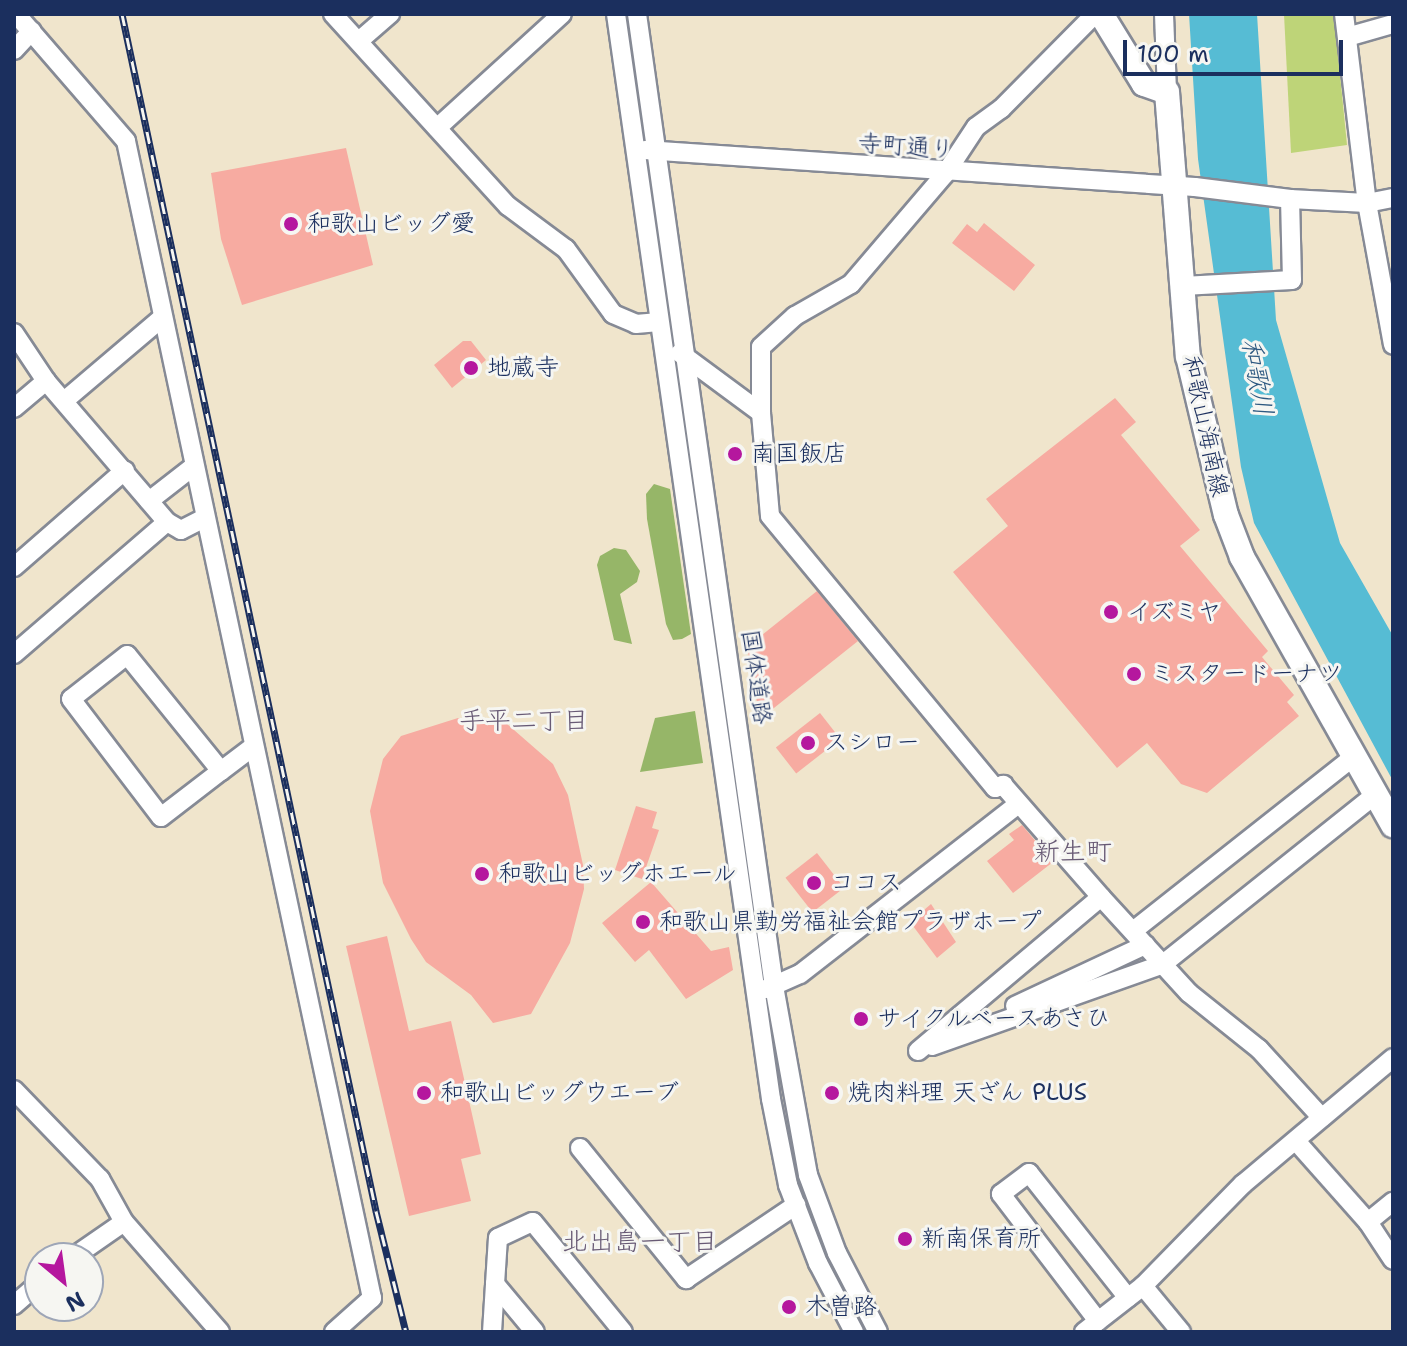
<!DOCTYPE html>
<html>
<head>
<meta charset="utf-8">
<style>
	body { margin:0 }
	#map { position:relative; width:1407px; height:1346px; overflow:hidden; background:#f0e5cc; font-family:"Shantell Sans","Klee One",sans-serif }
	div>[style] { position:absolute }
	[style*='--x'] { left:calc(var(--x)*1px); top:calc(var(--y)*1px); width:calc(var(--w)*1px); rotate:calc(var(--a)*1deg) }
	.green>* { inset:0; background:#bed478 }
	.forest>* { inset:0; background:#96b668 }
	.water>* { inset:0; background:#56bcd4 }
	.building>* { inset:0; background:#f7aba1; transform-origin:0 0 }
	.roads { filter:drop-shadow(2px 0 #868a95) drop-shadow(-2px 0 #868a95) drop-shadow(0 2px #868a95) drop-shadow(0 -2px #868a95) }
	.minor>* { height:18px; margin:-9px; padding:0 9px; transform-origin:9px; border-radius:9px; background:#fff }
	.major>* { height:24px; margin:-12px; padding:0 12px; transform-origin:12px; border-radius:12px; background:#fff }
	.rail>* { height:7px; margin-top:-3.5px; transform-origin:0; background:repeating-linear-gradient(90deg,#f6f6f2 0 12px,#1b2f5e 0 24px); box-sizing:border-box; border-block:2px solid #1b2f5e }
	.dots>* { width:22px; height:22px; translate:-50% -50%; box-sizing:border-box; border:4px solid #f6f6f2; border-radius:50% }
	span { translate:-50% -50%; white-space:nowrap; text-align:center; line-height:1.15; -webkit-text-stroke:6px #f6f6f2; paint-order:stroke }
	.street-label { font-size:24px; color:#1b2f5e }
	.poi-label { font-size:24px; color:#1b2f5e }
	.left { translate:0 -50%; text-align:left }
	.water-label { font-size:26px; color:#2d5981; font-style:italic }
	.neighbourhood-label { font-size:26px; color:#685a75 }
	.frame { position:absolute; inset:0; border:16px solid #1b2f5e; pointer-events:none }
	.north { position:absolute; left:24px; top:1242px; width:80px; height:80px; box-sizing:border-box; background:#f6f6f2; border:2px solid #9ea6b7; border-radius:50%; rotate:151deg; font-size:22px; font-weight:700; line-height:32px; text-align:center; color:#1b2f5e }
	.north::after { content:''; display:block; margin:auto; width:28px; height:36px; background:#b5179e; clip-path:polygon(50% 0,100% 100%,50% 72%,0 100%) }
	.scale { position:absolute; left:1123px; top:40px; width:220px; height:36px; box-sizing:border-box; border:4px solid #1b2f5e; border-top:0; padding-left:10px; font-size:24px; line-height:28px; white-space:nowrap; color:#1b2f5e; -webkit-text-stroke:6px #f6f6f2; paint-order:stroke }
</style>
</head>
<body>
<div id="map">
	<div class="green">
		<div style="clip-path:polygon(1284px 14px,1334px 14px,1347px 145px,1291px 153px)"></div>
	</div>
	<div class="forest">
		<div style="clip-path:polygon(654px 484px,670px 489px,691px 634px,682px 639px,673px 640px,666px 624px,647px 519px,646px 494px)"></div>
		<div style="clip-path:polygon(614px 548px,626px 550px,640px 571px,637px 582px,620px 594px,632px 644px,614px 640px,597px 565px,600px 556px)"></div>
		<div style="clip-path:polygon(695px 711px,703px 763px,640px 772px,655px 718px)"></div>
	</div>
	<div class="water">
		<div style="clip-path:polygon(1189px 14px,1257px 14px,1276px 320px,1340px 543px,1393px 636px,1393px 781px,1254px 523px,1241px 467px,1198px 159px)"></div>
	</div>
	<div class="building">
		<div style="clip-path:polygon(346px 148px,373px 265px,242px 305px,221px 239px,211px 173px)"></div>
		<div style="clip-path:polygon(984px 223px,1035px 265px,1014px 291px,952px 243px,967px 224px,977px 232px)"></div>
		<div style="clip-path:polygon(463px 341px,471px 341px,486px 360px,452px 388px,434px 365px)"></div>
		<div style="clip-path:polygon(1115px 398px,1136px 422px,1121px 435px,1200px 530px,1180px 546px,1268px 651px,1262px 657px,1294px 695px,1287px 702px,1299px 716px,1207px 793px,1181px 784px,1147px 743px,1117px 768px,953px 572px,1008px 526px,986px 499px)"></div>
		<div style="clip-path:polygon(817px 591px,858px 641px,760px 719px,747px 647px)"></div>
		<div style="left:820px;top:713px;width:33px;height:56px;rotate:52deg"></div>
		<div style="clip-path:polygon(458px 718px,507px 724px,553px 764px,568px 795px,583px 865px,584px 889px,570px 943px,531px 1014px,493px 1023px,471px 995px,426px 962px,411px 939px,383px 883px,370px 811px,383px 759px,401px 736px)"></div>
		<div style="clip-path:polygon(636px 806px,657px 812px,652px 828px,659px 830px,642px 879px,615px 870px)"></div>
		<div style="clip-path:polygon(1022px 825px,1053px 862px,1013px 893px,987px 861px,1014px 840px,1009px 834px)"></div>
		<div style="left:817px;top:853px;width:44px;height:40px;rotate:52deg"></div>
		<div style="clip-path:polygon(651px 882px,711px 951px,729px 947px,733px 970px,686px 999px,649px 950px,635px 962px,602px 923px)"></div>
		<div style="clip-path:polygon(931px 904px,956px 942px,937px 958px,910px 922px)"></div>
		<div style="clip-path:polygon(387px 936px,409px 1031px,451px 1021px,481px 1154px,461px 1159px,471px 1201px,409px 1216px,346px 946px)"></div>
	</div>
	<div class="roads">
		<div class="minor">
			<div style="--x:16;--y:14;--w:168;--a:49.1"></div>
			<div style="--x:126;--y:141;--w:1183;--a:78"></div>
			<div style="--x:372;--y:1298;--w:51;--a:138.2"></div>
			<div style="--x:333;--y:14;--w:260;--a:47.7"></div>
			<div style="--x:508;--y:206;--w:72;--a:36.6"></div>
			<div style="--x:566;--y:249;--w:80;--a:54.1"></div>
			<div style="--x:613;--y:314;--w:25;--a:23"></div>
			<div style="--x:636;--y:324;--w:23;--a:-5"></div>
			<div style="--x:616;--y:14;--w:1096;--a:81.87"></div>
			<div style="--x:771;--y:1099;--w:88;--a:78.8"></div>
			<div style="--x:788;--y:1185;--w:84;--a:69"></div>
			<div style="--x:818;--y:1263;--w:78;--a:62.4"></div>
			<div style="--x:637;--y:14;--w:982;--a:81.98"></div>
			<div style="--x:774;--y:986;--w:192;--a:79.8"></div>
			<div style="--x:808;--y:1175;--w:83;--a:69.6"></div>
			<div style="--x:837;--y:1253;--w:89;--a:62.6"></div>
			<div style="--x:1164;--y:14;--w:78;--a:87.8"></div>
			<div style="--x:1344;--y:14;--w:190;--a:83.1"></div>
			<div style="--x:1367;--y:203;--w:144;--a:79.6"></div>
			<div style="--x:1347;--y:37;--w:48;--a:-15.8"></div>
			<div style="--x:360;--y:40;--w:40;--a:-41"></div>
			<div style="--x:14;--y:50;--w:26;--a:-47"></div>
			<div style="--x:437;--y:128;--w:169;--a:-42.4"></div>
			<div style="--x:645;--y:150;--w:551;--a:3.85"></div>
			<div style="--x:1195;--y:187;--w:96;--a:7.2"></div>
			<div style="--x:1290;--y:199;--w:77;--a:3"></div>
			<div style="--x:1367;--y:203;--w:26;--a:-11"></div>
			<div style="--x:1183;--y:286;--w:109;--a:-3.2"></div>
			<div style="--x:1292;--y:280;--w:81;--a:-91.4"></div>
			<div style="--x:14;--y:333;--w:58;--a:56.3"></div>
			<div style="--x:46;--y:381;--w:186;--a:49.4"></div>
			<div style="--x:680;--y:353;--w:101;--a:36.5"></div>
			<div style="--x:761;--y:413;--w:103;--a:85"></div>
			<div style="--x:770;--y:516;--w:353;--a:50.4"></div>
			<div style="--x:995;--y:788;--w:9;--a:-21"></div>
			<div style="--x:1003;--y:785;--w:149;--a:48.8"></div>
			<div style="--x:64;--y:401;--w:128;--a:-40.3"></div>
			<div style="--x:14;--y:408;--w:42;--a:-40.2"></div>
			<div style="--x:761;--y:413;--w:66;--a:-90"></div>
			<div style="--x:761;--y:347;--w:46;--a:-42.4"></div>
			<div style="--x:795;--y:316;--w:64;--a:-29.7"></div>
			<div style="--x:851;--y:284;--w:145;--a:-49.5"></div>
			<div style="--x:945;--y:174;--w:56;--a:-56.6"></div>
			<div style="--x:976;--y:127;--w:31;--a:-36"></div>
			<div style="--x:1001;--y:109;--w:134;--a:-45.3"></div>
			<div style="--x:149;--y:501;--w:57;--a:-37.9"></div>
			<div style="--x:14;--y:567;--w:147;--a:-41.1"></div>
			<div style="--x:14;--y:654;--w:202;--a:-40.8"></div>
			<div style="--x:167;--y:522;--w:16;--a:30"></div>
			<div style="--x:181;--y:530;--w:27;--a:-27"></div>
			<div style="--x:221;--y:771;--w:149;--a:-129"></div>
			<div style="--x:127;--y:655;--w:71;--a:141.8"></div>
			<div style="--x:71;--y:699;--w:148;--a:52.7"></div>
			<div style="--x:161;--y:817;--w:76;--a:-37.5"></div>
			<div style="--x:221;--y:771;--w:41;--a:-37.1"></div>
			<div style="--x:1133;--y:931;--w:280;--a:-38.3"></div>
			<div style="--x:766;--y:989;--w:37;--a:-24"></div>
			<div style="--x:800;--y:974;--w:276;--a:-37.9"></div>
			<div style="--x:1015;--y:1006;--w:144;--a:-25.1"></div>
			<div style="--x:932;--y:1046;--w:245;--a:-19.5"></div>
			<div style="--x:1163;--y:964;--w:271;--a:-38.6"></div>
			<div style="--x:918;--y:1051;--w:239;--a:-40.1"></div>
			<div style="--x:1101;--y:897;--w:130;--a:47.5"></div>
			<div style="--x:1189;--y:993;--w:90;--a:38.7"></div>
			<div style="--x:1259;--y:1049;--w:93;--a:47.6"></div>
			<div style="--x:14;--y:1090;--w:124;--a:46"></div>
			<div style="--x:100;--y:1179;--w:49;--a:60.8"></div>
			<div style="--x:124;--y:1222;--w:146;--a:48.9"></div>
			<div style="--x:1296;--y:1141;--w:108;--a:48.4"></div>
			<div style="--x:1368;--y:1222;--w:45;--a:56.7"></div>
			<div style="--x:580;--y:1148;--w:169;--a:51"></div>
			<div style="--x:686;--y:1279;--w:133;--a:-33.9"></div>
			<div style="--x:1368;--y:1222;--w:32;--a:-39"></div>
			<div style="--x:72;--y:1258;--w:63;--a:-34.7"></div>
			<div style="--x:495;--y:1284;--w:46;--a:-86.3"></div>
			<div style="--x:498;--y:1238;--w:38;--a:-25"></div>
			<div style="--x:533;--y:1222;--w:142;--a:50.7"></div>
			<div style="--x:1143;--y:1286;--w:60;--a:50.4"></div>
			<div style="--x:14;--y:1305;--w:35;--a:-41"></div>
			<div style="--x:1098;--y:1321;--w:160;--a:-127.4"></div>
			<div style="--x:1001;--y:1194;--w:35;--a:-37"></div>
			<div style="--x:1029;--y:1173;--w:159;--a:51.6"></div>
			<div style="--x:492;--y:1332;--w:48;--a:-86.4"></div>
			<div style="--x:495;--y:1284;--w:62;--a:50.2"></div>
			<div style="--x:1084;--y:1332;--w:75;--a:-37.9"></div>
			<div style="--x:1143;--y:1286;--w:143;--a:-45.6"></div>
			<div style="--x:1243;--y:1184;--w:196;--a:-40"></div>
		</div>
		<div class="major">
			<div style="--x:1101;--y:14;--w:82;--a:58.4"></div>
			<div style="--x:1144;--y:84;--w:24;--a:19"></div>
			<div style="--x:1167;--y:92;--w:265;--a:85.5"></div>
			<div style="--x:1188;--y:356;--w:163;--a:76.6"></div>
			<div style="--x:1226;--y:515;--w:45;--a:69.1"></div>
			<div style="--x:1242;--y:557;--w:308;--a:60.6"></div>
		</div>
	</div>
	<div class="rail">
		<div style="--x:122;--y:14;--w:1224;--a:78.02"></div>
		<div style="--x:376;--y:1211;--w:125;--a:76.1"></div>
	</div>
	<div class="dots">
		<div style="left:291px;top:224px;background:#b5179e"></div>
		<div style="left:471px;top:368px;background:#b5179e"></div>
		<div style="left:735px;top:454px;background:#b5179e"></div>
		<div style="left:1111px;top:612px;background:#b5179e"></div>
		<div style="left:1134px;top:674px;background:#b5179e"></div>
		<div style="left:808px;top:743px;background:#b5179e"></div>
		<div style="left:482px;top:874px;background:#b5179e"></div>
		<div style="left:814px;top:883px;background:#b5179e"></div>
		<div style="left:643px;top:922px;background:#b5179e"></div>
		<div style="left:861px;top:1019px;background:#b5179e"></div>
		<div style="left:424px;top:1093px;background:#b5179e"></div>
		<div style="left:832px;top:1093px;background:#b5179e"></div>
		<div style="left:905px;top:1239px;background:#b5179e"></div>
		<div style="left:789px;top:1307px;background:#b5179e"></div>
	</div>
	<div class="street-label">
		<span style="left:906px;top:147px;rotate:4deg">寺町通り</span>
		<span style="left:1205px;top:426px;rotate:78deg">和歌山海南線</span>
		<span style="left:756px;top:677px;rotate:82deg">国体道路</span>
	</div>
	<div class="poi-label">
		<span class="left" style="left:307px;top:224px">和歌山ビッグ愛</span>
		<span class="left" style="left:487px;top:368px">地蔵寺</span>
		<span class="left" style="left:751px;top:454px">南国飯店</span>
		<span class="left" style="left:1127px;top:612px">イズミヤ</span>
		<span class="left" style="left:1150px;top:674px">ミスタードーナツ</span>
		<span class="left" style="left:824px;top:743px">スシロー</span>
		<span class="left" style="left:498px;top:874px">和歌山ビッグホエール</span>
		<span class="left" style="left:830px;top:883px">ココス</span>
		<span class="left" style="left:659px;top:922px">和歌山県勤労福祉会館プラザホープ</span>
		<span class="left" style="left:877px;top:1019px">サイクルベースあさひ</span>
		<span class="left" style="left:440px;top:1093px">和歌山ビッグウエーブ</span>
		<span class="left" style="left:848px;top:1093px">焼肉料理 天ざん PLUS</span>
		<span class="left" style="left:921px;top:1239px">新南保育所</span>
		<span class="left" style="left:805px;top:1307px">木曽路</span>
	</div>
	<div class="water-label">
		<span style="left:1258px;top:377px;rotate:80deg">和歌川</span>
	</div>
	<div class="neighbourhood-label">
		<span style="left:524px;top:720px">手平二丁目</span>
		<span style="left:1073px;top:851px">新生町</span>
		<span style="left:640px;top:1241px">北出島一丁目</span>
	</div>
	<div class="frame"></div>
	<div class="north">N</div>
	<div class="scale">100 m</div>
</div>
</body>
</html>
